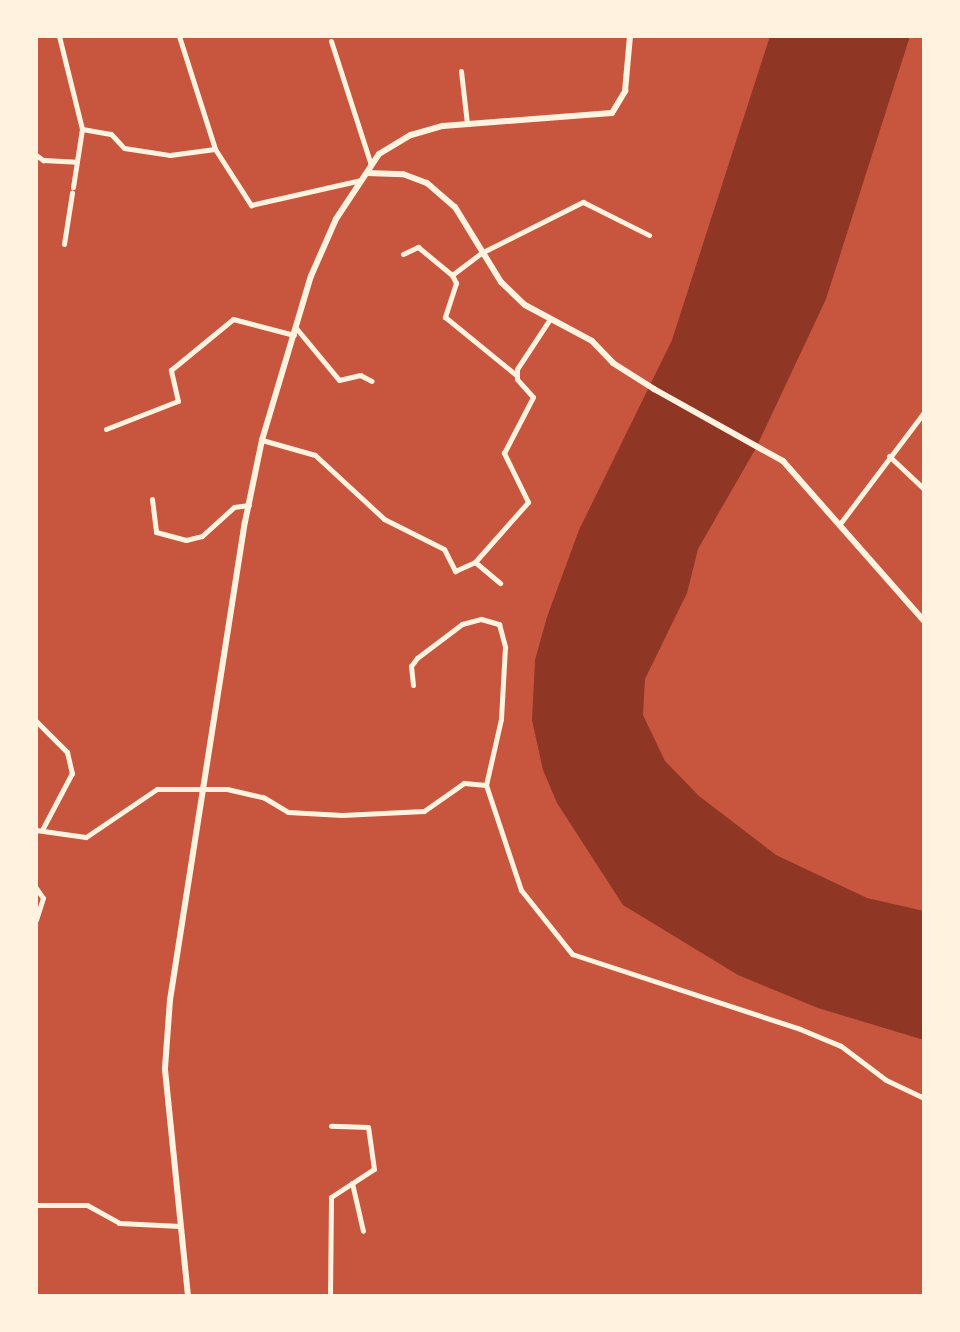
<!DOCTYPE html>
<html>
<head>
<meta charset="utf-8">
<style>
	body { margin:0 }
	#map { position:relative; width:960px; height:1332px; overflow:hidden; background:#c8553d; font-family:"Space Grotesk",sans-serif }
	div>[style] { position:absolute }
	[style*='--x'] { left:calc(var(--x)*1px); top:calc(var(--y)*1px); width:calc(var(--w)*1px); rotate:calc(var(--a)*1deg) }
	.water>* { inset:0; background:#8f3625 }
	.minor>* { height:5px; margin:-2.5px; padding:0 2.5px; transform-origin:2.5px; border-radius:2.5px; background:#fff3e0 }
	.tertiary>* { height:6px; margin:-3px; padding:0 3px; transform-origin:3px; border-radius:3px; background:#fff3e0 }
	span { translate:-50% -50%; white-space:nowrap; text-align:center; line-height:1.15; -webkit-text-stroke:6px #fff3e0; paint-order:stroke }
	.frame { position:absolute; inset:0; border:38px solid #fff3e0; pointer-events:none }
</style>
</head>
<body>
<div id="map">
	<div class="water">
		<div style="clip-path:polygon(770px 36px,910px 36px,826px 299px,756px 448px,698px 549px,687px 593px,645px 679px,643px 715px,665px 761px,699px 796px,776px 855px,867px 898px,924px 911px,924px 1040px,818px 1008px,738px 975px,623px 905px,557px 803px,543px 770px,532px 720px,535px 660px,547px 617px,579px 530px,672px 340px)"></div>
	</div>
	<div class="minor">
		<div style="--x:59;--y:36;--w:96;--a:76.1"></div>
		<div style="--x:82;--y:129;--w:59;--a:98.8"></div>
		<div style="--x:179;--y:36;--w:119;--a:72.3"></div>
		<div style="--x:215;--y:149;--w:67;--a:57.3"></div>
		<div style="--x:251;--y:205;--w:113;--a:-12.8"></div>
		<div style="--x:331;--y:41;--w:130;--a:72.1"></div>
		<div style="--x:461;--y:71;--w:53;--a:83.5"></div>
		<div style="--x:82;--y:129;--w:29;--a:10"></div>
		<div style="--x:111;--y:134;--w:19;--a:47"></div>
		<div style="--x:124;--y:148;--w:47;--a:8.7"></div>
		<div style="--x:170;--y:155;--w:45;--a:-7.6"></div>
		<div style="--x:36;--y:155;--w:9;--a:36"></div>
		<div style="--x:43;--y:160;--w:33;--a:3"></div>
		<div style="--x:64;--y:244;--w:52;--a:-81.1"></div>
		<div style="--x:403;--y:254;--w:17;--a:-25"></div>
		<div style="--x:418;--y:247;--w:44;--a:39.5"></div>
		<div style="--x:452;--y:275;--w:9;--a:63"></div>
		<div style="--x:456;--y:283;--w:36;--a:108"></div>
		<div style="--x:445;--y:317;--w:92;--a:39.2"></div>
		<div style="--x:452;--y:275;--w:39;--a:-37"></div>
		<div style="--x:483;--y:252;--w:112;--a:-26.6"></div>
		<div style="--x:583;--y:202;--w:74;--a:26.6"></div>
		<div style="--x:296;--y:328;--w:67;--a:50.4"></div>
		<div style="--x:339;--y:380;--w:22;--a:-13"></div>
		<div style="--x:360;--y:375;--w:13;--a:27"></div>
		<div style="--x:106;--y:429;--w:77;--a:-21.3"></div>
		<div style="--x:178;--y:401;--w:32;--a:-103"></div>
		<div style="--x:171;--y:370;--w:80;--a:-39.4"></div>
		<div style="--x:233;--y:319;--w:63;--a:14.7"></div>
		<div style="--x:262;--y:440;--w:55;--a:15.8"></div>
		<div style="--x:315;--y:455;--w:94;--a:42.8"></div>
		<div style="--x:384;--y:519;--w:67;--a:26.6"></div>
		<div style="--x:444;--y:549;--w:25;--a:63"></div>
		<div style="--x:455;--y:571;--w:22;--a:-24"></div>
		<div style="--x:475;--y:562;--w:33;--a:40"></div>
		<div style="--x:889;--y:456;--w:48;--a:43.3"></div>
		<div style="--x:152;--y:499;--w:33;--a:83"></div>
		<div style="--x:156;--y:532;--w:31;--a:15"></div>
		<div style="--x:186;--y:540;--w:16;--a:-14"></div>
		<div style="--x:202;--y:536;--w:43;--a:-42.2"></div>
		<div style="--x:234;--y:507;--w:15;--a:-8"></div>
		<div style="--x:839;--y:525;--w:141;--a:-53"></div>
		<div style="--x:475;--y:562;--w:80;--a:-48.5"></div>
		<div style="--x:528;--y:502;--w:55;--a:-116.1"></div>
		<div style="--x:504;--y:453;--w:63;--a:-62.6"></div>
		<div style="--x:533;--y:397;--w:24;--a:-132"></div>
		<div style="--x:517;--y:379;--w:10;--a:-90"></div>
		<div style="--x:517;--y:369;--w:60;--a:-56.6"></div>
		<div style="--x:413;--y:685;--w:19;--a:-96"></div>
		<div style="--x:411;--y:666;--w:10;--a:-53"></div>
		<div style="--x:417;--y:658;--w:56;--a:-37.1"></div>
		<div style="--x:462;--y:624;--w:20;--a:-15"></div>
		<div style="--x:481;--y:619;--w:19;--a:16"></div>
		<div style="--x:499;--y:624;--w:24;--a:75"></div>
		<div style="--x:505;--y:647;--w:72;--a:93.2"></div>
		<div style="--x:501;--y:719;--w:68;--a:102.8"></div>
		<div style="--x:486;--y:785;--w:111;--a:71.6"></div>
		<div style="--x:521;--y:890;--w:82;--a:51.4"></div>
		<div style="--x:572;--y:954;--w:240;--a:18.2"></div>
		<div style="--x:800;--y:1029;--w:44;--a:22.5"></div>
		<div style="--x:841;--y:1046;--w:56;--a:37.1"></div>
		<div style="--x:886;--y:1080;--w:42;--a:25.3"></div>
		<div style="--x:36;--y:721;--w:44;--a:45"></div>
		<div style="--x:67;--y:752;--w:22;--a:77"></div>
		<div style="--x:72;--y:773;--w:64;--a:117.8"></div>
		<div style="--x:36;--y:830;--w:50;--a:8"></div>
		<div style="--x:86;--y:837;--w:86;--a:-34.1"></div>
		<div style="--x:157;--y:789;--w:70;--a:0"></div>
		<div style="--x:227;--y:789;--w:37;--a:13"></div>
		<div style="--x:263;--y:797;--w:29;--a:31"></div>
		<div style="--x:288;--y:812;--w:54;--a:3.2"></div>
		<div style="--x:342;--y:815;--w:82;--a:-2.8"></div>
		<div style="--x:424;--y:811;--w:49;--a:-35"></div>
		<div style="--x:464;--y:783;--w:22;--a:5"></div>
		<div style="--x:36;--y:888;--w:12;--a:55"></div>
		<div style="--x:43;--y:898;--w:23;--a:108"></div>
		<div style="--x:352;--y:1183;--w:49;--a:77.1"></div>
		<div style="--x:36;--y:1205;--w:51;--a:0"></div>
		<div style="--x:87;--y:1205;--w:37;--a:29"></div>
		<div style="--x:119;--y:1223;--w:61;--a:2.8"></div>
		<div style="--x:330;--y:1296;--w:99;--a:-89.4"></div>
		<div style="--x:331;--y:1197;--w:51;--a:-33.1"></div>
		<div style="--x:374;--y:1169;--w:42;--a:-98.1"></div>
		<div style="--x:368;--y:1127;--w:37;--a:-178"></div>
	</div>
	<div class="tertiary">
		<div style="--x:367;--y:173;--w:36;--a:2"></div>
		<div style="--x:403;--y:174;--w:26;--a:21"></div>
		<div style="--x:427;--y:183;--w:37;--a:41"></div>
		<div style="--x:455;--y:207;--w:88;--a:58.5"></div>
		<div style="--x:501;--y:282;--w:33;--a:44"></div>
		<div style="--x:525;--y:305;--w:76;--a:28.2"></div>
		<div style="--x:592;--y:341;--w:30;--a:46"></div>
		<div style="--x:613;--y:363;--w:49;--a:32.4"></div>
		<div style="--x:654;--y:389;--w:148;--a:29.2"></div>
		<div style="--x:783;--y:461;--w:213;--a:48.6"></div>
		<div style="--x:188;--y:1296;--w:229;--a:-95.8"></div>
		<div style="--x:165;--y:1068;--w:68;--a:-85.8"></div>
		<div style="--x:170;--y:1000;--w:484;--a:-81.1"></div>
		<div style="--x:245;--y:522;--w:84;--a:-78.3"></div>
		<div style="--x:262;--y:440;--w:171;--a:-73.4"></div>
		<div style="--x:311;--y:276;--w:62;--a:-66.3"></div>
		<div style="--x:336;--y:219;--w:78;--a:-56.5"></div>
		<div style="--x:379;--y:154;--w:37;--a:-31"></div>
		<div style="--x:411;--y:135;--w:33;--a:-16"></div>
		<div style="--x:443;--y:126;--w:169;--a:-4.4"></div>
		<div style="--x:612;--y:113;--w:26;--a:-59"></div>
		<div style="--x:625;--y:91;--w:55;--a:-84.8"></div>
	</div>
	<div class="frame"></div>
</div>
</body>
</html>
